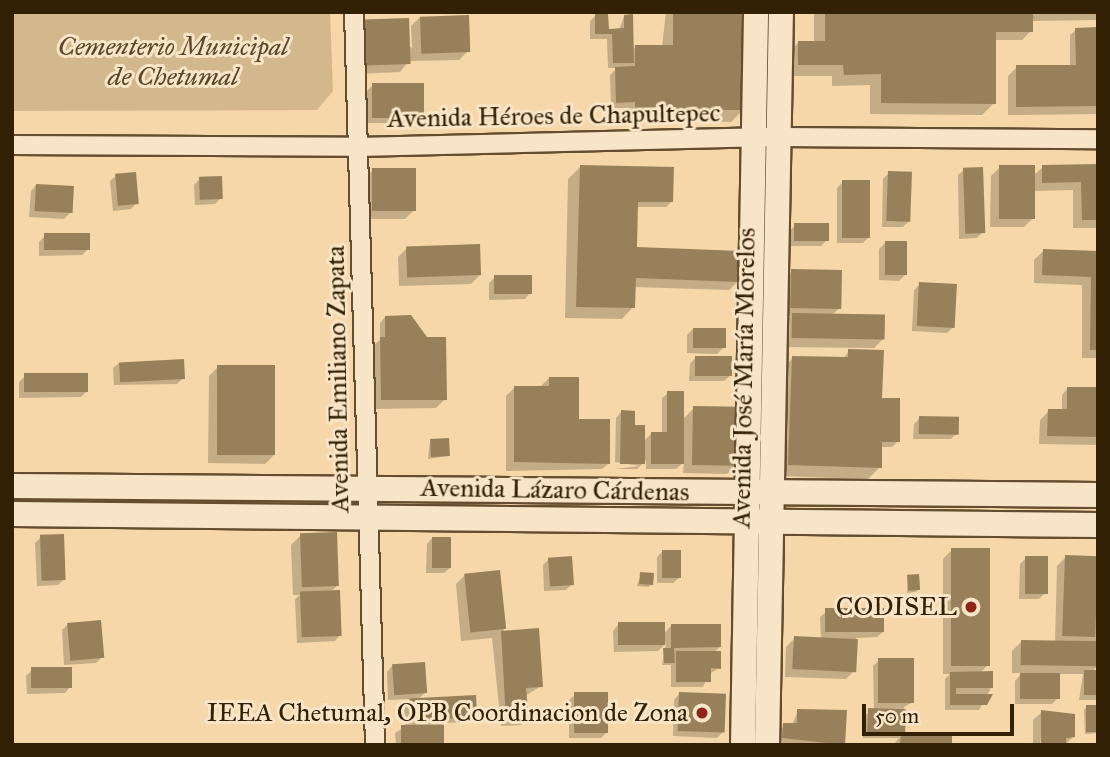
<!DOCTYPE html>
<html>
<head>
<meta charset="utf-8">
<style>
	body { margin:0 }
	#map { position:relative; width:1110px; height:757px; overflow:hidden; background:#f5d7a9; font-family:"IM FELL Great Primer",serif }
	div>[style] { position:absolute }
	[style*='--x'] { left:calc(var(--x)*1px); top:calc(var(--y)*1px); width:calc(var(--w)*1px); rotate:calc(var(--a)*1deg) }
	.green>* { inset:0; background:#d4b88d }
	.shadow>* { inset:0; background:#0003 }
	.building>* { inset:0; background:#98805b; transform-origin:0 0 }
	.roads { filter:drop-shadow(2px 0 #644e2f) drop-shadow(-2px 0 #644e2f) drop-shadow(0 2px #644e2f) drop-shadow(0 -2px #644e2f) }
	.street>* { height:18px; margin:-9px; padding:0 9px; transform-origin:9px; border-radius:9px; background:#f8e5c7 }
	.secondary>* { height:24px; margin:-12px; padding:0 12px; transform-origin:12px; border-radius:12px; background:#f8e5c7 }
	.dots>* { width:19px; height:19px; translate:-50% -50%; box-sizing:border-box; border:4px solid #f8e5c7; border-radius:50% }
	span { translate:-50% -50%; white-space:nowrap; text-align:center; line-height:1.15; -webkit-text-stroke:6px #f8e5c7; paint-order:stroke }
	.park-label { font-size:26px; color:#5b4728; font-style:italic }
	.street-label { font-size:26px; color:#332106 }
	.poi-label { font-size:26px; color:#332106 }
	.right { translate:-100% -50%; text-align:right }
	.frame { position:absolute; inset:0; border:14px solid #332106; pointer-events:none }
	.scale { position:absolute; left:862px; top:704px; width:152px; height:32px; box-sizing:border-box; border:4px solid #332106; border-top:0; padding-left:9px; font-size:21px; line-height:24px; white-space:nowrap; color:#332106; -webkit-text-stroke:5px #f8e5c7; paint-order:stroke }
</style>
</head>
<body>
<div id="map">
	<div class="green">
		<div style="clip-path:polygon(12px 12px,330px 12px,333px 91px,317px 110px,12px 111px)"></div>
	</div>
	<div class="shadow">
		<div style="clip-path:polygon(666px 12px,744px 12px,743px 110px,731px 122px,627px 118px,627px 108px,611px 108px,610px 75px,617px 68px,608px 68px,607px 39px,590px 39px,590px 21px,595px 16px,607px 31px,619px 30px,624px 16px,632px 51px,636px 46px,662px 47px)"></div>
		<div style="clip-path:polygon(814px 12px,1098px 12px,1098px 20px,1031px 21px,1031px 31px,1022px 40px,994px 40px,994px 103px,982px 115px,870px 114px,870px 85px,832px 86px,832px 76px,787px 76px,786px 55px,798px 43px,814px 43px)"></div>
		<div style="clip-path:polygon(420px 17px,468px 51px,459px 60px,409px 61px,400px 72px,356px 74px,355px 31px,364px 22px,412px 48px,411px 26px)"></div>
		<div style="clip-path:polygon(1098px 29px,1098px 114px,1008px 115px,1008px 76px,1017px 67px,1070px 67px,1070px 35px,1076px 30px)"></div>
		<div style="clip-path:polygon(373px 85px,422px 117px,416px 123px,367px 123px,367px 91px)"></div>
		<div style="clip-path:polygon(1098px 165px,1098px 228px,1073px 228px,1073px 190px,1033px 191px,1033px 218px,1024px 227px,990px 227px,991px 176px,1000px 167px,1033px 176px,1043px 167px)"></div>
		<div style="clip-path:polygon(580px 167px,671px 202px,666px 207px,636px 207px,635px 252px,738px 281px,729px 290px,634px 287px,633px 307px,622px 319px,565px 318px,568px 179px)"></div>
		<div style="clip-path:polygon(373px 170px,414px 210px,405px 219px,363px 219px,364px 179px)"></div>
		<div style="clip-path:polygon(964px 170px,983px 232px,977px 238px,959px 239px,958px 175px)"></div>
		<div style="clip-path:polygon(889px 173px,909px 221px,903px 227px,882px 227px,883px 179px)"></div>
		<div style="clip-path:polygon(116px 176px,137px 203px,131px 209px,113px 211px,110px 181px)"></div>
		<div style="clip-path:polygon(200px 179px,221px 198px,215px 204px,195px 205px,194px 185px)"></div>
		<div style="clip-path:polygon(843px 182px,869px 237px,863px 243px,837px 243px,837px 188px)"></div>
		<div style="clip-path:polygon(36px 185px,70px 213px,64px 219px,29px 217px,31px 191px)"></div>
		<div style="clip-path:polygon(795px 226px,827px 240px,821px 246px,789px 246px,789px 231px)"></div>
		<div style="clip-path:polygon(45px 236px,88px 249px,82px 255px,39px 256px,39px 242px)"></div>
		<div style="clip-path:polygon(885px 243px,905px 275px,899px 281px,879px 280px,879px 249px)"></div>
		<div style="clip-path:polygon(407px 248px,480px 275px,471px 284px,399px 286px,398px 257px)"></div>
		<div style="clip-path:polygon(1043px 251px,1098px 253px,1098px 358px,1082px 358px,1082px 285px,1034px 283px,1034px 260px)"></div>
		<div style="clip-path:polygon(792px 271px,840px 308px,832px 315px,883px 339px,874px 348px,783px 347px,783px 324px,791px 316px,783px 316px,783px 280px)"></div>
		<div style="clip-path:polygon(495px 277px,530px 293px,525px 299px,489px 300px,489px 283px)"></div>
		<div style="clip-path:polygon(920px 284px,953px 327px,947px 333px,912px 331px,914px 290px)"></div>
		<div style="clip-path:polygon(385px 317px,426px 339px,445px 399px,436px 408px,372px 409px,371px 348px,380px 340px,380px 323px)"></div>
		<div style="clip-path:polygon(693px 329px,723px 348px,717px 354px,687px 353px,687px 335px)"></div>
		<div style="clip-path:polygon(849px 351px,881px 400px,898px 441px,892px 447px,880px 447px,880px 467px,868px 479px,777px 476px,779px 401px,788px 393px,787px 364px,793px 358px,843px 359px)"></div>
		<div style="clip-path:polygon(695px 358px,730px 376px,724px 381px,689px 381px,690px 364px)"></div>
		<div style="clip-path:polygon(119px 363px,183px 378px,177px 384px,114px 385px,113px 368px)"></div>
		<div style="clip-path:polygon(218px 367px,274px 455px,265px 464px,208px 463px,209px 376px)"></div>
		<div style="clip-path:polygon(25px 376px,87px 391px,81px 397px,19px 398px,19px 382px)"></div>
		<div style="clip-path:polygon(549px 378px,608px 464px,602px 469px,506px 471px,506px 396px,515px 387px,540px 387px)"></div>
		<div style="clip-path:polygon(1067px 389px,1098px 389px,1098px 445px,1039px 444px,1040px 420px,1049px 411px,1062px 411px,1062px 395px)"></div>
		<div style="clip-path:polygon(668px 393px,682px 420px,694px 408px,736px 465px,727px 474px,683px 473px,684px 462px,676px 469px,646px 469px,646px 460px,637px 469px,615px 469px,640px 466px,615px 462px,616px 418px,621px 412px,643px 442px,652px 433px,662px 434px,662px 398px)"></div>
		<div style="clip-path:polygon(920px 418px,957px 433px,951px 439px,913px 439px,914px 424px)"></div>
		<div style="clip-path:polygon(430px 441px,448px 456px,428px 459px)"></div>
		<div style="clip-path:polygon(300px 536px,338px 585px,330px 592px,340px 635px,335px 641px,297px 643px,295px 599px,300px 595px,293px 595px,291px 545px)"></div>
		<div style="clip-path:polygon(41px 537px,64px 579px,58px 585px,37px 586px,35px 543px)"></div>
		<div style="clip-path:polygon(432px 538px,450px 568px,444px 573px,426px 573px,427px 544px)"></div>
		<div style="clip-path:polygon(952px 550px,988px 665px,980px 673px,991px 688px,979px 710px,945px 710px,945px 679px,950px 674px,943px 674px,943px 559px)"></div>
		<div style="clip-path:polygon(663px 551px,679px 578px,673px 583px,657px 583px,657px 557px)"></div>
		<div style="clip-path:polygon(1066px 557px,1098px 558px,1098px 666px,1091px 672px,1098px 672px,1098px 700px,1079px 700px,1083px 674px,1058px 674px,1058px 698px,1052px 704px,1015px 704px,1015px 681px,1022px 673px,1012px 673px,1012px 651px,1021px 642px,1055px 642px,1057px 566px)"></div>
		<div style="clip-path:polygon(1026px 558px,1045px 593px,1039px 599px,1019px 599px,1020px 564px)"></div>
		<div style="clip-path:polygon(549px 559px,572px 584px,566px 590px,544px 591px,543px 565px)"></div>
		<div style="clip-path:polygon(499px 572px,504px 632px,541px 686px,525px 696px,527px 719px,521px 725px,501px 726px,492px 638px,461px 641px,456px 584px,465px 575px)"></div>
		<div style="clip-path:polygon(641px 574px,651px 585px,649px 587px,637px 586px)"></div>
		<div style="clip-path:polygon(908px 576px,918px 590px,915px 592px,907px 593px)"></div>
		<div style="clip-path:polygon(826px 612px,883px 632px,877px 637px,856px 638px,855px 670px,846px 679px,785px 677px,786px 647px,795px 638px,821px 639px,820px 617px)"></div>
		<div style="clip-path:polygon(68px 624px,102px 657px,96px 663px,64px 665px,62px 630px)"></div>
		<div style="clip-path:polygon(618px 625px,663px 634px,671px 626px,720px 647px,714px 652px,719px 668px,709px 674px,703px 687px,671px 687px,671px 665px,662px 665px,666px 643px,658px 651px,614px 652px,613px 631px)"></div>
		<div style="clip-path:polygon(879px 660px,913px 702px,904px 707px,900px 736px,950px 738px,950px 745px,893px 745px,899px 738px,863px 738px,863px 716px,874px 710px,873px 666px)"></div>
		<div style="clip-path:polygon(392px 666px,425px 693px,418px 699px,475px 716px,469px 722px,443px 723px,443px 745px,396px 745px,395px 733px,405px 727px,404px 705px,410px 699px,388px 700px,387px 672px)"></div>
		<div style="clip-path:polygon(32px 670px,70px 687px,65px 693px,27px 694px,26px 676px)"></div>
		<div style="clip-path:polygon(679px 694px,723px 732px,717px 738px,673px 736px,674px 700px)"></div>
		<div style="clip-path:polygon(575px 695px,607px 732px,601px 738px,569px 738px,569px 700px)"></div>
		<div style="clip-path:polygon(1098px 706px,1098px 733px,1085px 734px,1084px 709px)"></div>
		<div style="clip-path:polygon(798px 711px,845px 745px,777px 744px,777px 730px,792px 725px)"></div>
		<div style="clip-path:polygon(1042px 712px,1073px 737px,1065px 745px,1043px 719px,1040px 745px,1033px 745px,1033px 720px)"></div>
	</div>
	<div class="building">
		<div style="clip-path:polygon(673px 12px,746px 12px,745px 110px,635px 110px,635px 102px,616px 103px,615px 67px,635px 66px,635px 45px,673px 45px)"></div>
		<div style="clip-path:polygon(825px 12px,1033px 12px,1033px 32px,996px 32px,996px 104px,881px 103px,881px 74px,844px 75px,843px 65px,798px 65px,798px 41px,825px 41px)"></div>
		<div style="clip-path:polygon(595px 14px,608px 14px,609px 29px,624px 28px,624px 15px,633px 14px,634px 63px,613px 63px,612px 34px,595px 34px)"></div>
		<div style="left:469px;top:15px;width:37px;height:49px;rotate:88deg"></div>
		<div style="left:409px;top:18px;width:46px;height:46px;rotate:88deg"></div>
		<div style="clip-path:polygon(1098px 27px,1098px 106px,1016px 107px,1016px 65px,1076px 65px,1075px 28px)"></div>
		<div style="left:372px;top:83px;width:52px;height:35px"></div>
		<div style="clip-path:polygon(1098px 164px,1098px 220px,1082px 220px,1081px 182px,1042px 183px,1042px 165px)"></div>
		<div style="clip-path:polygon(580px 165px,674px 167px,673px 202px,638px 202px,637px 247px,741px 251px,739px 282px,636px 278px,635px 308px,576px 307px)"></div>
		<div style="left:999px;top:165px;width:36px;height:54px"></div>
		<div style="left:983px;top:167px;width:66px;height:20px;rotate:88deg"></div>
		<div style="left:372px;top:168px;width:44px;height:43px"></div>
		<div style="left:888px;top:171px;width:24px;height:50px;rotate:2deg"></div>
		<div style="left:136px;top:172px;width:32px;height:21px;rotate:85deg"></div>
		<div style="left:222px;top:176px;width:23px;height:23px;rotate:88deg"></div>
		<div style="left:842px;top:180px;width:28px;height:58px"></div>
		<div style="left:36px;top:184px;width:38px;height:27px;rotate:3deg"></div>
		<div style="left:829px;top:223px;width:18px;height:35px;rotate:90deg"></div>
		<div style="left:90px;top:233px;width:17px;height:46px;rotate:90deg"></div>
		<div style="left:885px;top:241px;width:22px;height:34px"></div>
		<div style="left:480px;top:244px;width:31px;height:74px;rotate:88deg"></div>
		<div style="clip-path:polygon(1043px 249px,1098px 251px,1098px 350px,1090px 350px,1091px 277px,1042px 275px)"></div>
		<div style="left:791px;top:269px;width:51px;height:39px;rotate:1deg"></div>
		<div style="left:532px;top:275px;width:19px;height:38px;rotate:90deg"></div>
		<div style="left:919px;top:282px;width:38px;height:44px;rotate:3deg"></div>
		<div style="left:792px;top:313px;width:93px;height:25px;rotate:1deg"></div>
		<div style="clip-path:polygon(411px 315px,427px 337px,446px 337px,447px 400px,381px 400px,380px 337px,385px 337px,385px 316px)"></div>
		<div style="left:693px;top:328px;width:33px;height:20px"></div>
		<div style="clip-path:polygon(848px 349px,884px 350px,882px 398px,900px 398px,900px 442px,882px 442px,882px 468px,788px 465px,792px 356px,848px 357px)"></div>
		<div style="left:695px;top:356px;width:37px;height:20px"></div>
		<div style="left:184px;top:359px;width:20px;height:65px;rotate:87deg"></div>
		<div style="left:217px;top:365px;width:58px;height:90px"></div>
		<div style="left:88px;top:373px;width:19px;height:64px;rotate:90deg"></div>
		<div style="clip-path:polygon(549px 377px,579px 377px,579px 419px,610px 419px,610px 464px,514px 462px,514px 386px,549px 386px)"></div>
		<div style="clip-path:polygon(1067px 387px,1098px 387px,1098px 437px,1047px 436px,1048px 409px,1067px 409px)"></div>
		<div style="clip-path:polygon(667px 391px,684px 391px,684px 464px,651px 464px,651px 432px,667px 432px)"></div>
		<div style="left:693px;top:406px;width:46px;height:59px;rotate:1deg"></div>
		<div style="clip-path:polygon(621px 410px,635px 411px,635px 425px,645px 425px,645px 464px,620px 464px)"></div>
		<div style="left:919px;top:416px;width:40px;height:18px;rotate:1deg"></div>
		<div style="left:449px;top:438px;width:18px;height:19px;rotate:87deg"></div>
		<div style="left:337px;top:532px;width:54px;height:37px;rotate:88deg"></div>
		<div style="left:64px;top:534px;width:46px;height:24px;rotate:88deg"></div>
		<div style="left:432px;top:537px;width:19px;height:31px"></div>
		<div style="left:951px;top:548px;width:39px;height:118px"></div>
		<div style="left:662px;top:550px;width:19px;height:28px"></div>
		<div style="left:1065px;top:555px;width:33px;height:81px;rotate:2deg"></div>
		<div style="left:572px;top:556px;width:29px;height:24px;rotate:86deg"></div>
		<div style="left:1025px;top:556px;width:23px;height:38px"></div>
		<div style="left:500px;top:570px;width:59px;height:36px;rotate:84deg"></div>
		<div style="left:640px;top:572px;width:14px;height:12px;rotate:4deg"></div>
		<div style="left:919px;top:574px;width:16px;height:12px;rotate:86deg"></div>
		<div style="left:340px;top:590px;width:46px;height:40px;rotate:88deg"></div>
		<div style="left:884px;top:608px;width:24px;height:59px;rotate:90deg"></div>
		<div style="left:101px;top:620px;width:38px;height:34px;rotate:85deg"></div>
		<div style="left:665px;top:622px;width:23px;height:47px;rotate:90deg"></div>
		<div style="clip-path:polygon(671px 624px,721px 624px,721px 647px,674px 648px,675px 663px,664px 663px,663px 648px,671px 648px)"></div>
		<div style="clip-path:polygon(539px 628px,543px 687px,526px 688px,529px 720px,506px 720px,501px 631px)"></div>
		<div style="left:794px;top:636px;width:64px;height:33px;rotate:3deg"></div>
		<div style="left:1021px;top:640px;width:77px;height:25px;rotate:1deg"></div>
		<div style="clip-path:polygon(676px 651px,721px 651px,721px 669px,711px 668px,711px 682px,676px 682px)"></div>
		<div style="left:878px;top:658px;width:36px;height:45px"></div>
		<div style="left:425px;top:662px;width:31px;height:33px;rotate:86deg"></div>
		<div style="left:72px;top:667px;width:21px;height:41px;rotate:90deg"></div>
		<div style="left:1084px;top:670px;width:14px;height:25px"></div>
		<div style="clip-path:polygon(993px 671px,993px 688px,956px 688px,956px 694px,993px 694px,987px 705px,950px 705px,950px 672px)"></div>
		<div style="left:1020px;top:673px;width:40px;height:26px"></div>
		<div style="left:608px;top:692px;width:41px;height:34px;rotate:90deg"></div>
		<div style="left:679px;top:692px;width:47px;height:39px;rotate:2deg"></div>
		<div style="left:476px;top:695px;width:22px;height:67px;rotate:87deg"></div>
		<div style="left:1086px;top:705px;width:12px;height:27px"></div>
		<div style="left:868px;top:708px;width:38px;height:25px;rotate:2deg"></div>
		<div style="clip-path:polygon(797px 709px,847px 710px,845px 745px,782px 738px,783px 723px,797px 723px)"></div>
		<div style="clip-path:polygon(1041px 710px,1075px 714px,1075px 737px,1066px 738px,1066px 745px,1041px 745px)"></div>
		<div style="left:401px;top:725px;width:43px;height:20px"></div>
		<div style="clip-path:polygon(901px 734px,952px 736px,952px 745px,900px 745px)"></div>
	</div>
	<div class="roads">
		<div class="street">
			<div style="--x:354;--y:12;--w:733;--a:88.36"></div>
			<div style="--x:12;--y:145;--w:346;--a:0.3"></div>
			<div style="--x:358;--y:147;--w:421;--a:-1.4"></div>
			<div style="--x:779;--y:137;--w:319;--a:0.4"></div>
		</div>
		<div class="secondary">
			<div style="--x:12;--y:486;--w:1086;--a:0.47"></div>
			<div style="--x:12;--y:514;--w:1086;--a:0.58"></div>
			<div style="--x:743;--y:745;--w:733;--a:-88.98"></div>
			<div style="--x:767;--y:745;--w:733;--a:-88.91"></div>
		</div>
	</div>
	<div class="dots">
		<div style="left:971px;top:607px;background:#8f2418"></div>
		<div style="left:702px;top:713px;background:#8f2418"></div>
	</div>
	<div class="park-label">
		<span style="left:173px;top:62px">Cementerio Municipal<br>de Chetumal</span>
	</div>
	<div class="street-label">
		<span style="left:554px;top:116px;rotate:-1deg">Avenida Héroes de Chapultepec</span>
		<span style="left:744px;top:378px;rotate:-89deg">Avenida José María Morelos</span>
		<span style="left:338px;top:379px;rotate:-91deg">Avenida Emiliano Zapata</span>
		<span style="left:555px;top:490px;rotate:1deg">Avenida Lázaro Cárdenas</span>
	</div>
	<div class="poi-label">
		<span class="right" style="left:957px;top:607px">CODISEL</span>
		<span class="right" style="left:688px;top:713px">IEEA Chetumal, OPB Coordinacion de Zona</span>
	</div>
	<div class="frame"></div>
	<div class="scale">50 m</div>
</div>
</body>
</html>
